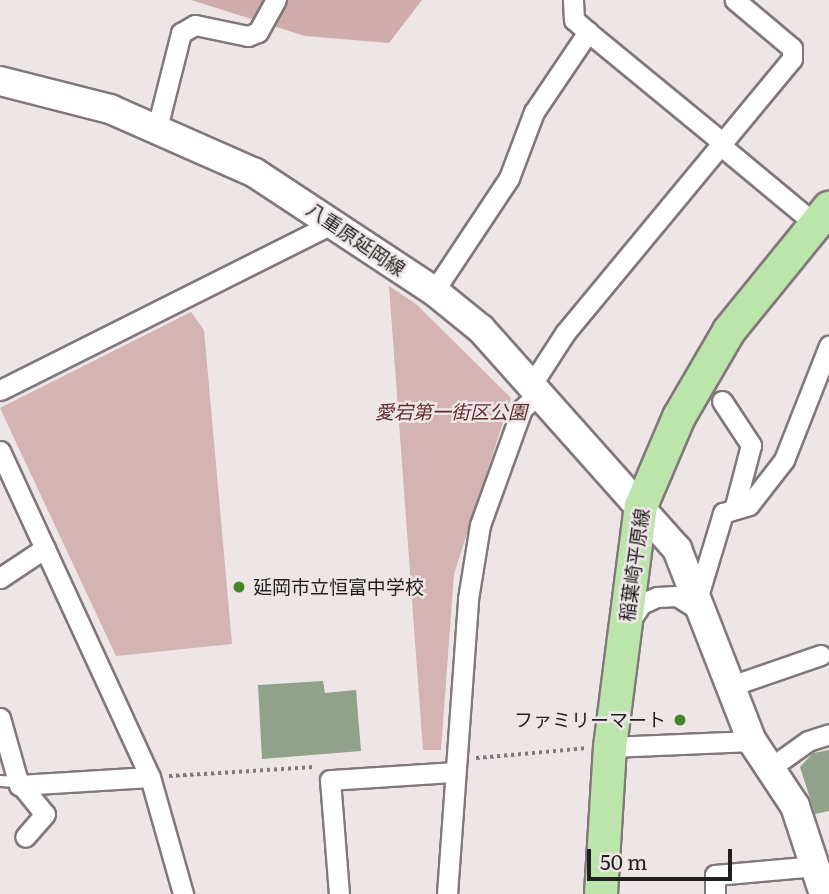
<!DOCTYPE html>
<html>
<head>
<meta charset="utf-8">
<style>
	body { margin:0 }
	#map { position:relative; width:829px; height:894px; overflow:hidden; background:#eee6e6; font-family:Literata,"Noto Sans JP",serif }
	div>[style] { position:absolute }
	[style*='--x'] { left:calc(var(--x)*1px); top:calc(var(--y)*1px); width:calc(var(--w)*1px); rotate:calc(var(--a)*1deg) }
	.green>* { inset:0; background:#d3b3b3 }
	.forest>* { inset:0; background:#d0acad }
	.water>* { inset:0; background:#90a289 }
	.path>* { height:3.5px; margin-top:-1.75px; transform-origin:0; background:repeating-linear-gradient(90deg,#7f7a7a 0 3.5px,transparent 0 7px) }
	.roads { filter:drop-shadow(2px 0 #807879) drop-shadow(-2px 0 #807879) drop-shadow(0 2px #807879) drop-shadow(0 -2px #807879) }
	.lane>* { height:10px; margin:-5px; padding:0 5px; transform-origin:5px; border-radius:5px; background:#fff }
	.street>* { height:19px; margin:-9.5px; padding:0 9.5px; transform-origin:9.5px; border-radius:9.5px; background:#fff }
	.secondary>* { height:28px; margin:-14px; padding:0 14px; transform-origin:14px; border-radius:14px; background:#fff }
	.primary>* { height:32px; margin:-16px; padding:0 16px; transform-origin:16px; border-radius:16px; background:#bbe5aa }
	.dots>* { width:19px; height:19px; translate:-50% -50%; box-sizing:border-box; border:4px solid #eee6e6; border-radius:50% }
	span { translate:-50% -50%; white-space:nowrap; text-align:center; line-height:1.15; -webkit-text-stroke:5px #eee6e6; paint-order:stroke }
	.street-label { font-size:19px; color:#221f1f }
	.park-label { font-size:19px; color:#5e2d30; font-style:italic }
	.poi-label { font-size:19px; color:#221f1f }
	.left { translate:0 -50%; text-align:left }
	.right { translate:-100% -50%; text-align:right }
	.scale { position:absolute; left:587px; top:849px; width:145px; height:32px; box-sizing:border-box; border:4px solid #221f1f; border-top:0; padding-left:9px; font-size:21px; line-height:24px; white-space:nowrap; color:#221f1f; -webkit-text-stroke:5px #eee6e6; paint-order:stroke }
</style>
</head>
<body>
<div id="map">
	<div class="green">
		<div style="clip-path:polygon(389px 286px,416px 304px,511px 398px,454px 574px,441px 750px,423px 750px)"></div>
		<div style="clip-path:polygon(191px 312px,204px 330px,232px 644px,116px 656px,0 408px)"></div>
	</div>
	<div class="forest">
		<div style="clip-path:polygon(191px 0,422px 0,389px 43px,305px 36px)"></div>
	</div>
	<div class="water">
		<div style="clip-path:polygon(323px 681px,325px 693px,356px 690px,361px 751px,262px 759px,258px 685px)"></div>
		<div style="clip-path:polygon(829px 750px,829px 811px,815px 814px,800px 767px,813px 753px)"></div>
	</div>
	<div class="path">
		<div style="--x:476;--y:758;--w:111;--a:-5.1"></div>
		<div style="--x:169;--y:776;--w:146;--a:-3.5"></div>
	</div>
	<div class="roads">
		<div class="lane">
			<div style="--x:0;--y:781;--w:18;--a:3"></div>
		</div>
		<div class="street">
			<div style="--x:588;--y:32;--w:173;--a:39.4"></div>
			<div style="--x:157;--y:128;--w:98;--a:-75.8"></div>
			<div style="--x:181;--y:33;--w:16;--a:-30"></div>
			<div style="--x:195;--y:25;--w:54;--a:11.7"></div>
			<div style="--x:248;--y:36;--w:11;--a:-22"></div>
			<div style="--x:258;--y:32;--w:37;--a:-61"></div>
			<div style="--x:720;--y:145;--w:124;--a:39.7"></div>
			<div style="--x:434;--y:291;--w:136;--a:-56.4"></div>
			<div style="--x:509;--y:178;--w:71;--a:-69.3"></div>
			<div style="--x:534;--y:112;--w:97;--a:-56"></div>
			<div style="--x:588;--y:32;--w:18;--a:-139"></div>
			<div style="--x:574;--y:20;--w:20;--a:-93"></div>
			<div style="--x:532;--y:384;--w:61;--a:-57.1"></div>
			<div style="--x:565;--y:333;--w:356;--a:-50.4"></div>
			<div style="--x:792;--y:59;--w:11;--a:-90"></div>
			<div style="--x:792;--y:48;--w:75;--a:-139.9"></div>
			<div style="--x:0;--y:390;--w:373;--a:-26.6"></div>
			<div style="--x:722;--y:401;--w:53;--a:56.6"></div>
			<div style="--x:751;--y:445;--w:63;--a:104.7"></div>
			<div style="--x:0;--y:451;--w:359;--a:65.3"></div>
			<div style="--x:150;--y:777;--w:122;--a:74.2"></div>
			<div style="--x:0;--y:578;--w:54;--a:-33.7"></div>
			<div style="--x:698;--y:596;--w:87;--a:-73.2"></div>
			<div style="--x:723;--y:513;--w:27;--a:-17"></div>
			<div style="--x:749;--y:505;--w:57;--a:-52.1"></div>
			<div style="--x:784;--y:460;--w:123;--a:-68.5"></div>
			<div style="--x:630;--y:621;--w:20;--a:-57"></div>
			<div style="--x:641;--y:604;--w:17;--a:-24"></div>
			<div style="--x:657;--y:597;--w:20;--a:-3"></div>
			<div style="--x:677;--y:596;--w:30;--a:33"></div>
			<div style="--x:728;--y:687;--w:98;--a:-19"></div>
			<div style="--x:0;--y:718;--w:70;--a:74.2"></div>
			<div style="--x:19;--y:785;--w:131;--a:-3.5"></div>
			<div style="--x:610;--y:747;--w:142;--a:-2.4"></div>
			<div style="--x:773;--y:766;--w:43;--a:-35.5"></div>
			<div style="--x:808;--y:741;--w:22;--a:-18"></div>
			<div style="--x:22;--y:786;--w:36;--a:51"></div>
			<div style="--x:45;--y:814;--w:30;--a:131"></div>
			<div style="--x:339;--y:894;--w:114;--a:-94.5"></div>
			<div style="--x:330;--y:780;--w:124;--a:-3.7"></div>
			<div style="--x:447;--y:894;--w:296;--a:-85.9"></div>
			<div style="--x:468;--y:599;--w:75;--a:-80.8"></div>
			<div style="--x:480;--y:525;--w:123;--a:-70.1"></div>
			<div style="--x:522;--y:409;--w:25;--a:-43"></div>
			<div style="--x:715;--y:894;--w:19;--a:-90"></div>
			<div style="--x:715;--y:875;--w:101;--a:-5.1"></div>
		</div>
		<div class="secondary">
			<div style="--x:0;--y:81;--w:114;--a:14.3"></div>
			<div style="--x:110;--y:109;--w:158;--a:23.8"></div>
			<div style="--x:255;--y:173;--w:214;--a:33.4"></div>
			<div style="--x:434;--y:291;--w:60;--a:39"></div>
			<div style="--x:481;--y:329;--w:295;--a:48.3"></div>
			<div style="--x:677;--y:549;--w:206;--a:68.7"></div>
			<div style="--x:752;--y:741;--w:78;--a:56.5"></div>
			<div style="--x:795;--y:806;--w:93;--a:71.8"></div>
		</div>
		<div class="primary">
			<div style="--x:601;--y:894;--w:147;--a:-86.5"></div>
			<div style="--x:610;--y:747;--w:243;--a:-82.7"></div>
			<div style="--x:641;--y:506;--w:97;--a:-66.9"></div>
			<div style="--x:679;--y:417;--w:99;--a:-59.8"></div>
			<div style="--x:729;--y:331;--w:159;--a:-50.9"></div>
		</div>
	</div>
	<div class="dots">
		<div style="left:239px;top:587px;background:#468627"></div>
		<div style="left:680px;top:720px;background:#468627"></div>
	</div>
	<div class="street-label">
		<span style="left:356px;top:239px;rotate:34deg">八重原延岡線</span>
		<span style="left:634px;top:565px;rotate:-82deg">稲葉崎平原線</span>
	</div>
	<div class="park-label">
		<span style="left:451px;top:412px">愛宕第一街区公園</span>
	</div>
	<div class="poi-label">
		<span class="left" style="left:253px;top:587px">延岡市立恒富中学校</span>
		<span class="right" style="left:666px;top:720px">ファミリーマート</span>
	</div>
	<div class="scale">50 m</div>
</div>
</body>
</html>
